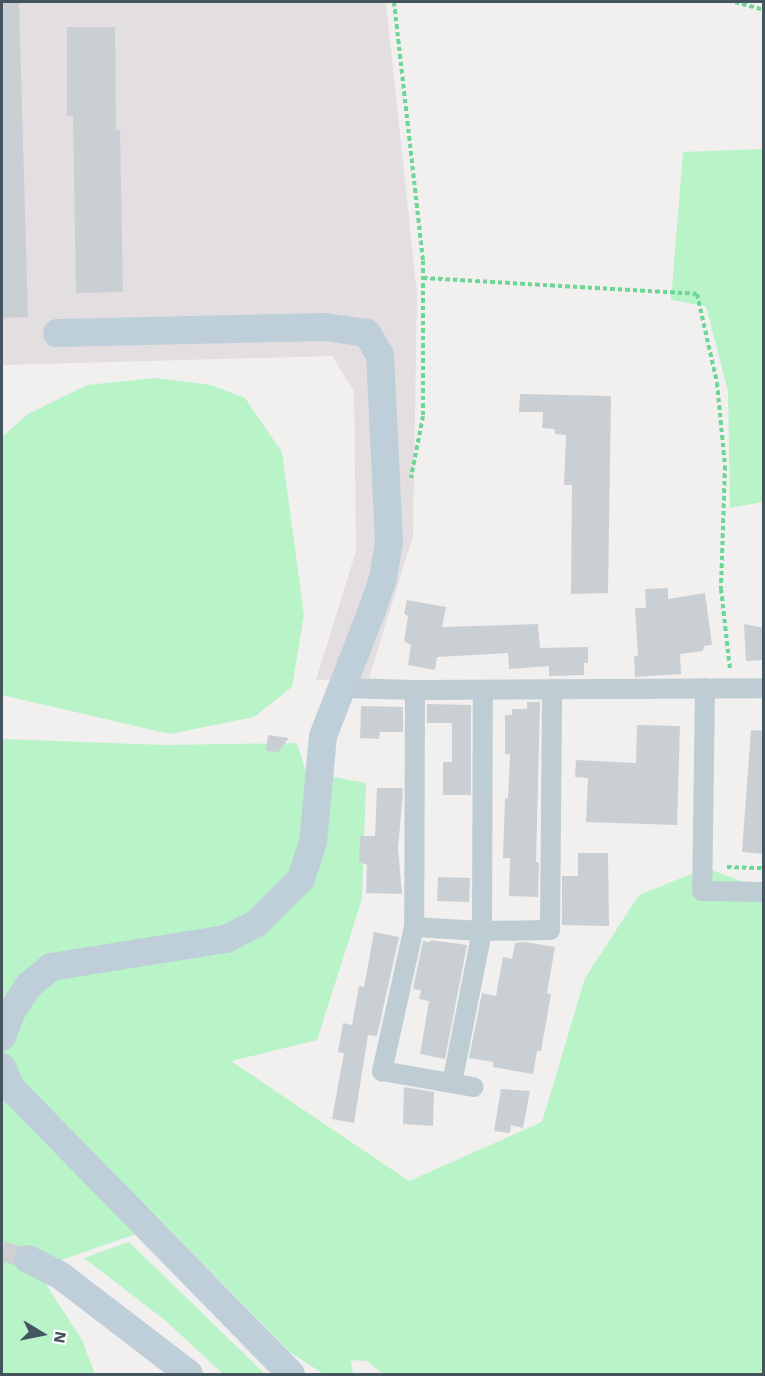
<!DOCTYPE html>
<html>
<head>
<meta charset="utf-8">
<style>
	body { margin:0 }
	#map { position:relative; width:765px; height:1376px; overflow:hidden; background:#f2efef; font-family:"Work Sans",sans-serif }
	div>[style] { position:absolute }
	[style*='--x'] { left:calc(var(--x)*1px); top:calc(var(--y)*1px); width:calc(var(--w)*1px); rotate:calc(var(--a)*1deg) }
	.education>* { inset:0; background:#e3dfe1 }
	.green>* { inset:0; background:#b8f4c8 }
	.building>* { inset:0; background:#cacfd4; transform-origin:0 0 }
	.street-tunnel>* { height:20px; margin-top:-10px; transform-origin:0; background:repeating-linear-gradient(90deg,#cfd0d2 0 20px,transparent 0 30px) }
	.path>* { height:4px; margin-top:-2px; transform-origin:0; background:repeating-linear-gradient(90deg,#6cd695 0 4.5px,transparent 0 7.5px) }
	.street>* { height:20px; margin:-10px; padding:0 10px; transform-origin:10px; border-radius:10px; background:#beccd3 }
	.secondary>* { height:28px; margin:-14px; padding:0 14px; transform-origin:14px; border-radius:14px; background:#bfcfda }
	span { translate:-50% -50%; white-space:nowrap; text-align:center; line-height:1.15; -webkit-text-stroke:5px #fff; paint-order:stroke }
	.frame { position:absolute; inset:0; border:3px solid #45555f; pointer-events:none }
	.north { position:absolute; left:12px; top:1304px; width:60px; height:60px; -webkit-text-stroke:4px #fff; paint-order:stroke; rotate:100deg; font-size:16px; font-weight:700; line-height:24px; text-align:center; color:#45555f }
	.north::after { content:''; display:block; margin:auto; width:21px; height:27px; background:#45555f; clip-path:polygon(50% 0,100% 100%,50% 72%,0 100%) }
</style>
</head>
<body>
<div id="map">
	<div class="education">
		<div style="clip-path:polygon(2px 2px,386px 2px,417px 294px,413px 536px,369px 678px,316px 680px,356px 551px,354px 391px,332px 356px,2px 365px)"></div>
	</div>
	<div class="green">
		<div style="clip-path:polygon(763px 149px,763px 502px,730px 508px,728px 391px,706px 306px,671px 300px,683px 152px)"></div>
		<div style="clip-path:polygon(155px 378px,211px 385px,245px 398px,282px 452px,304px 615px,292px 687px,254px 717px,170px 734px,2px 695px,2px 437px,28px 414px,87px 385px)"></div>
		<div style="clip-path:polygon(2px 739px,165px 745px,297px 743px,306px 772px,366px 783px,362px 899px,317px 1040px,231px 1061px,409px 1181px,542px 1122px,585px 978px,639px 895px,706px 868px,763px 889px,763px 1374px,383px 1374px,367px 1361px,351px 1360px,353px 1374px,324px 1374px,291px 1353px,164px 1224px,36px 1269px,82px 1340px,95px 1374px,2px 1374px)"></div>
		<div style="clip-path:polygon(128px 1242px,129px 1242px,265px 1374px,223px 1374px,166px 1321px,84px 1258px)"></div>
	</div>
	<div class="building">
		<div style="clip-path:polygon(2px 2px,19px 2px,28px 317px,2px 318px)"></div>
		<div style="clip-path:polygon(67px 27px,115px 27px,116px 130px,120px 130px,123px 292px,76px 293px,73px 116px,67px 116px)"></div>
		<div style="clip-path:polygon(520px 394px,611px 396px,608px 593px,571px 594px,572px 485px,564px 485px,566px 435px,555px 434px,555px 429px,542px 428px,543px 412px,519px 412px)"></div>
		<div style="clip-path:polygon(668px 588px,668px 599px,705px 593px,712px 645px,704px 646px,703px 651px,680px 654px,681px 674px,635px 677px,634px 656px,638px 656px,635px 608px,646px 608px,645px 589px)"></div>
		<div style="clip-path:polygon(407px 600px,446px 607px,442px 627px,538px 624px,540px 648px,588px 647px,588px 663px,584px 663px,584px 675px,549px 676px,549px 666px,509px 669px,508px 653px,437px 657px,435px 670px,408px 665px,411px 645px,404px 641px,408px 616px,404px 614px)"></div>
		<div style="clip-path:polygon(744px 624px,764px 628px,764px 660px,746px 661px)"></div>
		<div style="clip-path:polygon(527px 702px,540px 702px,536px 862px,539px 862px,538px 897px,509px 896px,510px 858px,503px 858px,505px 798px,508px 799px,510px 754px,505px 754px,505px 715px,512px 715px,512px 709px,527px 709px)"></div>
		<div style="clip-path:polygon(427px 704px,471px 705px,471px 795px,443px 795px,443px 762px,452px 762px,452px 723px,427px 723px)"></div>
		<div style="clip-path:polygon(361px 706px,403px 707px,403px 732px,380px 732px,379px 739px,360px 738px)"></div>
		<div style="clip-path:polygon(637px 725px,680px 726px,677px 825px,586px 822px,588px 778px,575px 777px,576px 760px,636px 763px)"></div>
		<div style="clip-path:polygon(751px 730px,764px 731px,764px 854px,742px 852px)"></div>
		<div style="clip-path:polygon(268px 735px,289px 738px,278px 752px,266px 751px)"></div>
		<div style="clip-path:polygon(377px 788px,402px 788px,403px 792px,398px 848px,402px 894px,366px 893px,367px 865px,359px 862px,360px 836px,375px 836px)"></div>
		<div style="clip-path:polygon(578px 853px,608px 853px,609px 926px,562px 925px,562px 876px,578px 876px)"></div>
		<div style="left:438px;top:877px;width:32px;height:24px;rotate:2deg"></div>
		<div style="clip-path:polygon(374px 932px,399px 937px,377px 1036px,368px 1035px,354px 1123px,332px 1119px,344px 1053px,338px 1052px,343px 1023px,352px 1025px,359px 986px,364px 987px)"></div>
		<div style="clip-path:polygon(431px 940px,467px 945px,445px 1059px,420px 1054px,429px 1001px,419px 999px,421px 990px,413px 989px,423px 941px,430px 942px)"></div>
		<div style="clip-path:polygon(525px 942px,555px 947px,547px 993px,551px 994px,541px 1051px,537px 1051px,533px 1074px,493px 1067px,493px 1062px,469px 1058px,482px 993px,496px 996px,503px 957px,512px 959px,515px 943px)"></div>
		<div style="clip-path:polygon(404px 1087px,434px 1092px,433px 1126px,403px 1124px)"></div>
		<div style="clip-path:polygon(501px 1089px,530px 1091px,523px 1128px,511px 1125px,510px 1133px,494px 1131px)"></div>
	</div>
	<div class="street-tunnel">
		<div style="--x:2;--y:1251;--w:27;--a:17"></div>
	</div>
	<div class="path">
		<div style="--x:394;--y:2;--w:261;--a:83.6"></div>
		<div style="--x:423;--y:261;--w:155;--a:90"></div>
		<div style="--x:423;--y:416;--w:63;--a:101"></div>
		<div style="--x:735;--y:2;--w:30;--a:15"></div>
		<div style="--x:423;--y:278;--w:274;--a:3.3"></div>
		<div style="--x:697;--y:294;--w:91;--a:77.3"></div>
		<div style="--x:717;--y:383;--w:83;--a:84.5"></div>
		<div style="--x:725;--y:466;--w:123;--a:91.9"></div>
		<div style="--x:721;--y:589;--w:81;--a:83.6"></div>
		<div style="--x:727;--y:867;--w:37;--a:2"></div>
	</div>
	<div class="street">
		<div style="--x:344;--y:688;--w:71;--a:1.6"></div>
		<div style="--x:415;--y:690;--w:349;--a:-0.3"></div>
		<div style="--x:705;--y:688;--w:203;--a:90.8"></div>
		<div style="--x:702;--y:891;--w:62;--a:0.9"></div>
		<div style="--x:415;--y:690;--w:237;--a:90.2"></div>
		<div style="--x:414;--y:927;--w:148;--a:102.5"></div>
		<div style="--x:382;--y:1071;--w:93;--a:9.9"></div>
		<div style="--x:414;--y:927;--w:68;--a:3.4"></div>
		<div style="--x:482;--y:931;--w:68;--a:-0.8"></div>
		<div style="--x:550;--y:930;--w:241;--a:-89.5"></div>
		<div style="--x:452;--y:1083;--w:155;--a:-78.8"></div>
		<div style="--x:482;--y:931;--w:241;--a:-89.8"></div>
	</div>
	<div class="secondary">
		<div style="--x:2;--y:1037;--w:28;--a:-69"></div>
		<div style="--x:12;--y:1011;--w:31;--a:-57"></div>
		<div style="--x:29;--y:985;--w:28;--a:-39"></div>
		<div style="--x:51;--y:967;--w:177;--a:-9.1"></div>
		<div style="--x:226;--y:939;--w:34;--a:-27"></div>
		<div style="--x:256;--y:924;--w:64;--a:-45"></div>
		<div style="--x:301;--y:879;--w:39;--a:-72"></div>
		<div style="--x:313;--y:842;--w:106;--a:-84.6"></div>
		<div style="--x:323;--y:736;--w:132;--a:-68.7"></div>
		<div style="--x:371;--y:613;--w:36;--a:-71"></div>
		<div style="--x:383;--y:579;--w:36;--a:-81"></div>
		<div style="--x:389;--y:543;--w:188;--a:-92.7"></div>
		<div style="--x:380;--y:355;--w:26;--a:-121"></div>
		<div style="--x:367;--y:333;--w:42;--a:-171.9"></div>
		<div style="--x:325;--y:327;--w:268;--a:178.7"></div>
		<div style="--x:2;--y:1067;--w:23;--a:67"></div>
		<div style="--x:11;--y:1088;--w:400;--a:45.6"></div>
		<div style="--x:28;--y:1259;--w:37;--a:27"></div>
		<div style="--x:61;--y:1276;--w:161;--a:37.4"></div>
	</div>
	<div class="frame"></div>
	<div class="north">N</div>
</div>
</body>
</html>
